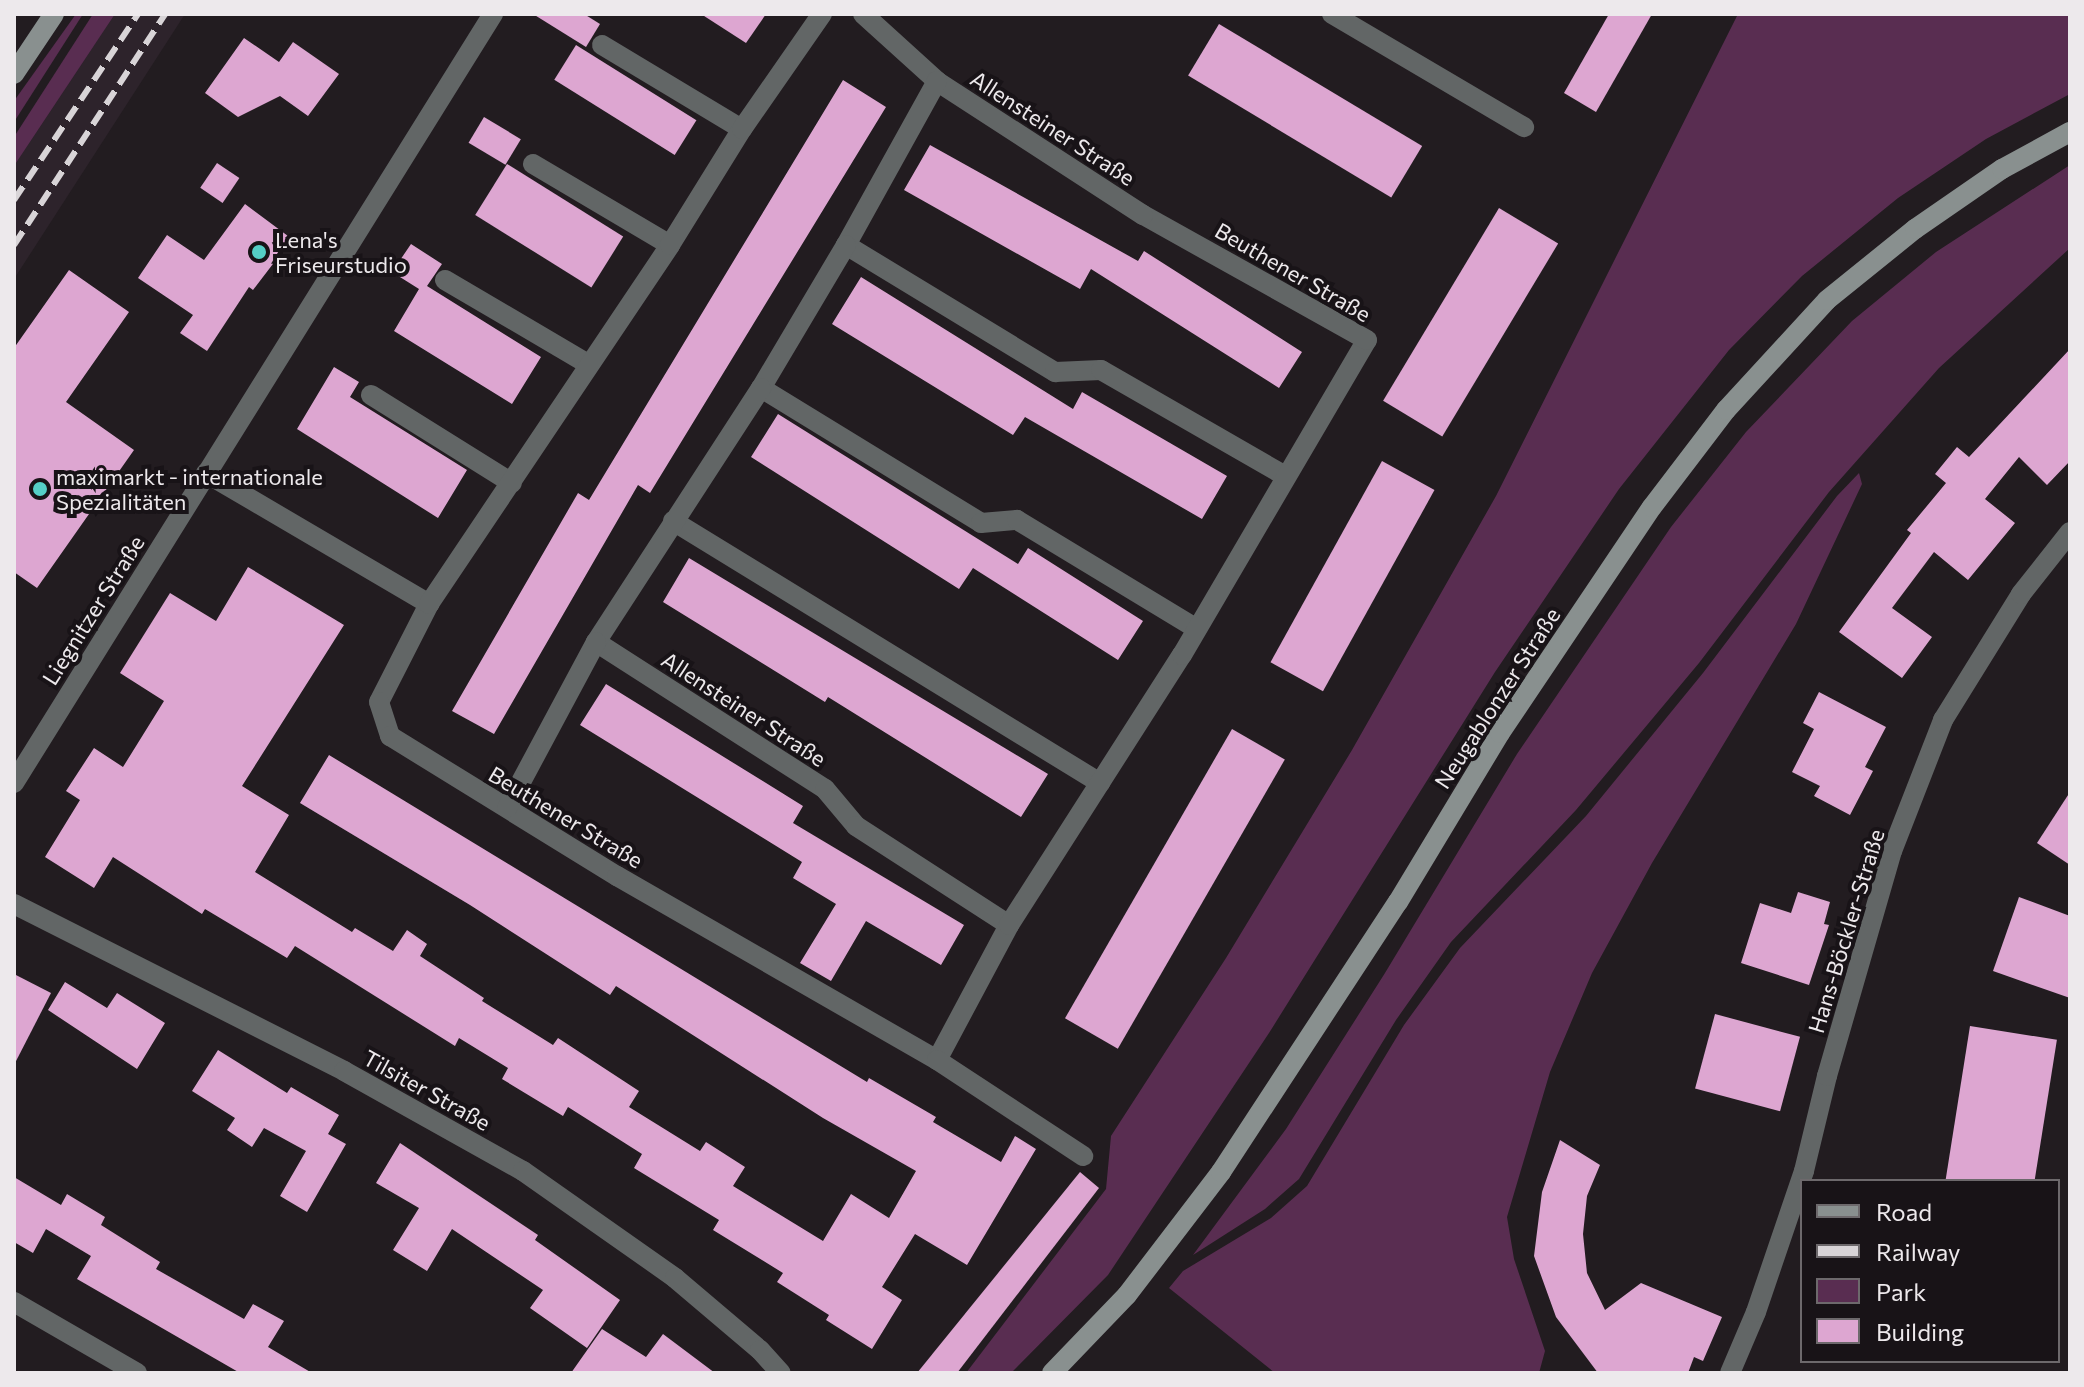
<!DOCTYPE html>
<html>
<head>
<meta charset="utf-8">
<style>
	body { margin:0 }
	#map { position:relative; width:2084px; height:1387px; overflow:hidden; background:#221c20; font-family:Commissioner,sans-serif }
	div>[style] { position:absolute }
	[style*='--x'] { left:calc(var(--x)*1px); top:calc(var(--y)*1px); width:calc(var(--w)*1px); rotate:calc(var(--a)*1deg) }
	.built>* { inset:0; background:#2d232b }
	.green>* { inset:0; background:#592d51 }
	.building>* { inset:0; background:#dda6d1; transform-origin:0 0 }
	.lane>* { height:20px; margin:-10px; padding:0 10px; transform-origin:10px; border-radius:10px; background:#626666 }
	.street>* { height:20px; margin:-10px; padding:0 10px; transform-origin:10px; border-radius:10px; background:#626666 }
	.secondary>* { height:20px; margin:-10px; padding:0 10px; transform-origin:10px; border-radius:10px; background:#89908f }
	.rail>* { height:6px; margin-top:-3px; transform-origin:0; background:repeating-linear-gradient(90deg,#d8d4d7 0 16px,transparent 0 24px) }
	.dots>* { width:22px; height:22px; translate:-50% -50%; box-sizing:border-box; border:4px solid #181317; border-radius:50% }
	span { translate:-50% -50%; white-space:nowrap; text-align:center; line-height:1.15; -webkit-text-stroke:8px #181317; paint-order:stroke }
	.street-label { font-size:22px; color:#ede9ec }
	.poi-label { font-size:22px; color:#ede9ec }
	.left { translate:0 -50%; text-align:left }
	.frame { position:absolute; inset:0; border:16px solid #ede9ec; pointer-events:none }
	.legend { position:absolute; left:1800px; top:1179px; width:260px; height:184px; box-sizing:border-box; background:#181317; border:2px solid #6d696c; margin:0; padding:10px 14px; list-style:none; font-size:24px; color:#ede9ec }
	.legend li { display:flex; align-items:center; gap:16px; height:40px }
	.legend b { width:40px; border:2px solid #6d696c }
</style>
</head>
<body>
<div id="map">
	<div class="built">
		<div style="clip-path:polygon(115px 14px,185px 14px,14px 279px,14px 166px)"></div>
	</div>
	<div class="green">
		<div style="clip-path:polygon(76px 14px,83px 14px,14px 122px,14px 101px)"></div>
		<div style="clip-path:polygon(93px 14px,115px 14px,14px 166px,14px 137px)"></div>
		<div style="clip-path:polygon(1738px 14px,2070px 14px,2070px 94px,1986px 139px,1898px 198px,1802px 276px,1729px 350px,1619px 489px,1495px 672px,1269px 1033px,1108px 1275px,1011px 1373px,966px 1373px,1106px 1189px,1111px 1136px,1226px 958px,1352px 750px,1496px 496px)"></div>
		<div style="clip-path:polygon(2070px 165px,2070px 248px,1939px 368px,1829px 492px,1699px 663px,1576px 810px,1451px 942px,1396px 1020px,1299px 1179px,1265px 1209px,1193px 1255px,1286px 1129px,1385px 973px,1517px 754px,1671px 527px,1746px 432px,1852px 321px,1936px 252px)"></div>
		<div style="clip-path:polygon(1859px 473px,1862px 484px,1796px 624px,1652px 863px,1592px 973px,1550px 1072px,1507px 1217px,1514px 1259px,1545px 1351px,1539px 1373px,1275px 1373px,1169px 1288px,1183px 1271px,1271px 1218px,1307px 1186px,1404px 1025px,1460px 948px,1586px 816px,1703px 673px,1837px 496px)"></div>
	</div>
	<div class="building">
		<div style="clip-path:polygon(533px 14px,584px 14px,600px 24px,586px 47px)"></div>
		<div style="clip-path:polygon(701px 14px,766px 14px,746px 43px)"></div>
		<div style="clip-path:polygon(1609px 14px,1652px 14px,1596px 112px,1564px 93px)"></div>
		<div style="left:1219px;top:24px;width:237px;height:60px;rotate:31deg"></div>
		<div style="clip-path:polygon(244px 38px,279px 62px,293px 42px,339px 74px,308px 116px,280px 96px,238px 117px,205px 93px)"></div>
		<div style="left:576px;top:45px;width:142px;height:41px;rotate:32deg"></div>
		<div style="clip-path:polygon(843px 80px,886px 107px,650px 493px,638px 485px,494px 734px,452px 711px,578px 493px,589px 500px)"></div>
		<div style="left:484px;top:117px;width:43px;height:30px;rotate:31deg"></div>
		<div style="clip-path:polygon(930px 145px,1138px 261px,1144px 251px,1302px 352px,1279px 388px,1091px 269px,1080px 289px,904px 190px)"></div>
		<div style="left:217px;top:163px;width:27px;height:30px;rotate:34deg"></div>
		<div style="left:507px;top:164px;width:137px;height:60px;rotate:32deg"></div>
		<div style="clip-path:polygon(245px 204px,292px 239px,253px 290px,249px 287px,207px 351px,180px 333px,193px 315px,138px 278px,167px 235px,204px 260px)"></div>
		<div style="left:1499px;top:208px;width:69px;height:225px;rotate:31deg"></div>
		<div style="clip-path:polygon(411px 244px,442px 264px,427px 286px,541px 357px,512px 404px,394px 331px,419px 289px,392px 272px)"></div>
		<div style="clip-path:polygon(69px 270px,129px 312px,66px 402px,134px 450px,37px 588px,14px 572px,14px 348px)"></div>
		<div style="clip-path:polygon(861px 277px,1073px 409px,1082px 392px,1227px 476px,1202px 519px,1025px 417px,1013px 435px,832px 324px)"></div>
		<div style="clip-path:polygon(2070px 349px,2070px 461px,2047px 485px,2019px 457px,1985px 499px,2015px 523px,1968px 580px,1934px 552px,1892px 608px,1932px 637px,1902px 678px,1839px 632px,1911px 533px,1907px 530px,1946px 483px,1935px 474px,1957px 447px,1969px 457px)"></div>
		<div style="clip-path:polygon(334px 367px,359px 382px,350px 397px,467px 470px,438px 518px,297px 429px)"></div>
		<div style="clip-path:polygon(778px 414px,1018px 564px,1028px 548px,1143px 621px,1118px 660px,973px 568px,959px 589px,751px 457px)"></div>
		<div style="left:1382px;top:461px;width:60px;height:230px;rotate:29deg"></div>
		<div style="clip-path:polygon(689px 558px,1048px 774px,1021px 817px,828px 697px,825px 702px,663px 602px)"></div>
		<div style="clip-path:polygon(248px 567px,344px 625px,242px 786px,289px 815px,255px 872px,352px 932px,355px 928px,393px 951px,407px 930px,427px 944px,420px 956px,484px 998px,482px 1001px,553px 1045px,558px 1038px,639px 1091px,629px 1107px,700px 1151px,706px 1142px,745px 1167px,733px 1186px,823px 1241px,851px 1194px,889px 1218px,916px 1171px,823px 1118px,616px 986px,610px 995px,470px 905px,300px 803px,329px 755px,867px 1082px,869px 1078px,936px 1117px,933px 1122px,1001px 1162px,1015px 1136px,1036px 1149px,967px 1265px,915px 1234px,882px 1287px,902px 1300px,872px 1349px,826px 1320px,829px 1315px,777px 1282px,783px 1273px,713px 1230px,719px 1220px,634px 1168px,642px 1154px,568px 1107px,563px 1116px,502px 1079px,508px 1068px,459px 1038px,455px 1046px,295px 946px,287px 958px,205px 909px,202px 914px,113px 857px,94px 888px,45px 857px,80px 800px,66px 791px,94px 748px,123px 767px,164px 701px,120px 673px,170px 593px,216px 621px)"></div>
		<div style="clip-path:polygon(606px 684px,803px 806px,793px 823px,964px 925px,941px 965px,866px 921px,831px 981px,800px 963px,836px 904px,793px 878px,802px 862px,580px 725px)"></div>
		<div style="clip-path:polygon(1819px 692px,1886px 727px,1865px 767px,1873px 771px,1850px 815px,1814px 796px,1820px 786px,1792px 772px,1814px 729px,1803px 723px)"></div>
		<div style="left:1232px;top:729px;width:61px;height:334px;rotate:30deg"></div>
		<div style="clip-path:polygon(2070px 792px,2070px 865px,2037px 843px)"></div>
		<div style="clip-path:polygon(1798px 892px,1830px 902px,1824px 924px,1829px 925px,1809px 985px,1741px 963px,1760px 903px,1791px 913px)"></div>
		<div style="clip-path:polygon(2019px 897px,2070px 916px,2070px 998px,1993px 971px)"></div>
		<div style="clip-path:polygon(14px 974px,51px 993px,14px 1065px)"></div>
		<div style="clip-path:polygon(65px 982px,107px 1008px,117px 993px,165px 1023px,137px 1069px,48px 1010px)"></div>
		<div style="left:1715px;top:1014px;width:88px;height:77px;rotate:15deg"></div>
		<div style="left:1970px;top:1026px;width:88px;height:157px;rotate:9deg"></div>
		<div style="clip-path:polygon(218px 1050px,287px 1093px,291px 1087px,339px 1115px,328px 1134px,346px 1144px,307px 1212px,280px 1196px,306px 1151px,264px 1128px,252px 1147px,227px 1130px,235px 1118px,192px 1091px)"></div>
		<div style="clip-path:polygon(1560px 1140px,1600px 1165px,1587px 1196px,1583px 1234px,1587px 1273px,1605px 1310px,1641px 1283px,1722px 1317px,1703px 1361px,1694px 1357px,1688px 1373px,1598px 1373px,1556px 1317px,1534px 1256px,1542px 1192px)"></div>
		<div style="clip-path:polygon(400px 1143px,538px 1235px,535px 1240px,620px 1300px,587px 1348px,530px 1308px,543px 1290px,452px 1229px,427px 1271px,393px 1250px,419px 1208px,376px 1183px)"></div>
		<div style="clip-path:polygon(1080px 1172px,1099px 1188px,957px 1373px,917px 1373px)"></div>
		<div style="clip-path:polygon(14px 1177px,61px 1205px,67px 1194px,105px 1217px,101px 1225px,160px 1262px,156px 1269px,244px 1319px,253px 1304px,284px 1321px,268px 1347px,312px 1373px,240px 1373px,77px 1279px,91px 1256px,46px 1229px,33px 1253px,14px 1242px)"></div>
		<div style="clip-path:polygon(602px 1329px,646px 1357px,663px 1334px,715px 1373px,571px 1373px)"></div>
	</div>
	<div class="lane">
		<div style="--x:602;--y:45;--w:163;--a:31"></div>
		<div style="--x:533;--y:164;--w:159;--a:30.6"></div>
		<div style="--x:846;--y:245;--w:245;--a:31.3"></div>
		<div style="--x:1055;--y:372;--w:46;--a:-2.5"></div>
		<div style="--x:1101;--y:370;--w:212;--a:29.9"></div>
		<div style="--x:445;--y:280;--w:166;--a:30.4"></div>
		<div style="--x:761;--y:388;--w:258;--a:31.5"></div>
		<div style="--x:981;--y:523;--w:36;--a:-5"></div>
		<div style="--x:1017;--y:520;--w:210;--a:31.2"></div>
		<div style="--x:371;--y:395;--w:166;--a:32"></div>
		<div style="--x:673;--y:521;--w:501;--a:31.53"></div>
		<div style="--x:596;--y:642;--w:272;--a:32.7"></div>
		<div style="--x:825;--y:789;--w:48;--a:50"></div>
		<div style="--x:856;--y:826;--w:182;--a:32.9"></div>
	</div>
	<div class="street">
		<div style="--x:863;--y:14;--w:100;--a:42.2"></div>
		<div style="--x:1332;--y:14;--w:223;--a:30.5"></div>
		<div style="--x:206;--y:473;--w:259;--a:30.4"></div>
		<div style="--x:429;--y:604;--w:110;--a:117"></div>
		<div style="--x:379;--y:702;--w:36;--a:72"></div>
		<div style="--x:390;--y:736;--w:267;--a:31.7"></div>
		<div style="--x:617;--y:876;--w:369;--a:29.9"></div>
		<div style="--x:937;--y:1060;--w:153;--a:-61.9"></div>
		<div style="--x:1009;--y:925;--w:321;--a:-57.4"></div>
		<div style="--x:1182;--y:655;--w:365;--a:-59.6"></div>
		<div style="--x:1367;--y:340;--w:257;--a:-150.8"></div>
		<div style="--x:1143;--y:215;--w:246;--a:-147"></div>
		<div style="--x:937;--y:81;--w:188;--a:119"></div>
		<div style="--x:846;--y:245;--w:166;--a:120.7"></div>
		<div style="--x:761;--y:388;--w:303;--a:123"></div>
		<div style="--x:596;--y:642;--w:188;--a:118.2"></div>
		<div style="--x:429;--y:604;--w:432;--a:-56.1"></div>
		<div style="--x:670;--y:245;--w:137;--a:-58.2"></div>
		<div style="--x:742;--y:129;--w:140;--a:-55.2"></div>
		<div style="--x:14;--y:783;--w:906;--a:-58.08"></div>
		<div style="--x:14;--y:904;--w:370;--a:26.8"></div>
		<div style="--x:344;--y:1071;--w:205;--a:29.2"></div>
		<div style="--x:523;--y:1171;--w:186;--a:35.1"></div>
		<div style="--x:675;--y:1278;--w:111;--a:40.3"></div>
		<div style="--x:760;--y:1350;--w:31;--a:48"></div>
		<div style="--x:937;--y:1060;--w:175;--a:33.3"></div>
		<div style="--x:14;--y:1302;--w:142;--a:30"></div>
		<div style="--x:1730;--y:1373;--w:66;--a:-66.9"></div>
		<div style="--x:1756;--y:1312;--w:149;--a:-71.2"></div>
		<div style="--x:1804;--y:1171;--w:98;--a:-76.4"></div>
		<div style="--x:1827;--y:1076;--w:234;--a:-73.9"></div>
		<div style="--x:1892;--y:851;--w:141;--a:-68.7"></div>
		<div style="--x:1943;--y:720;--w:148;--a:-58.2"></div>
		<div style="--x:2021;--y:594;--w:79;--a:-51.7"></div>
	</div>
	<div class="secondary">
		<div style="--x:14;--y:74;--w:72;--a:-56.3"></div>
		<div style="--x:1052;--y:1373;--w:108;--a:-46.1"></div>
		<div style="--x:1127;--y:1295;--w:155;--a:-52.6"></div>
		<div style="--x:1221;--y:1172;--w:323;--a:-56.8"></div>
		<div style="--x:1398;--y:902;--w:197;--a:-58.9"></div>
		<div style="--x:1500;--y:733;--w:272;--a:-56.1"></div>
		<div style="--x:1652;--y:507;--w:122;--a:-52.7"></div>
		<div style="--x:1726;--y:410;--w:149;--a:-47.4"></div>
		<div style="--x:1827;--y:300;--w:113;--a:-38.9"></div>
		<div style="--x:1915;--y:229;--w:106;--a:-34.6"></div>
		<div style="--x:2002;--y:169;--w:77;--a:-28.6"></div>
	</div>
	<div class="rail">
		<div style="--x:14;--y:200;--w:224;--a:-56.3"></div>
		<div style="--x:14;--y:245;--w:276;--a:-56.8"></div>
	</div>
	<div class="dots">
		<div style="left:259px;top:252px;background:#55cec6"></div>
		<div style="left:40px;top:489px;background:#55cec6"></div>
	</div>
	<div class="street-label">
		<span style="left:1053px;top:128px;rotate:33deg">Allensteiner Straße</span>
		<span style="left:1293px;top:272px;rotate:30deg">Beuthener Straße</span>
		<span style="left:93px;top:610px;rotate:-58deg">Liegnitzer Straße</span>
		<span style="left:1497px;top:698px;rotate:-57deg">Neugablonzer Straße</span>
		<span style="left:744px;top:709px;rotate:33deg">Allensteiner Straße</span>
		<span style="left:566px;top:817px;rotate:31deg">Beuthener Straße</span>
		<span style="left:1846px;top:931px;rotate:-73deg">Hans-Böckler-Straße</span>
		<span style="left:427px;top:1090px;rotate:29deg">Tilsiter Straße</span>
	</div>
	<div class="poi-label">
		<span class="left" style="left:275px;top:252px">Lena's<br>Friseurstudio</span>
		<span class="left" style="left:56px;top:489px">maximarkt - internationale<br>Spezialitäten</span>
	</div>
	<div class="frame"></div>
	<ul class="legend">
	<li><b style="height:10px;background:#89908f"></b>Road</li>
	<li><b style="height:10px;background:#d8d4d7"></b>Railway</li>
	<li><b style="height:22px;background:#592d51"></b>Park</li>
	<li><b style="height:22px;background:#dda6d1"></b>Building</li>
	</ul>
</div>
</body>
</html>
